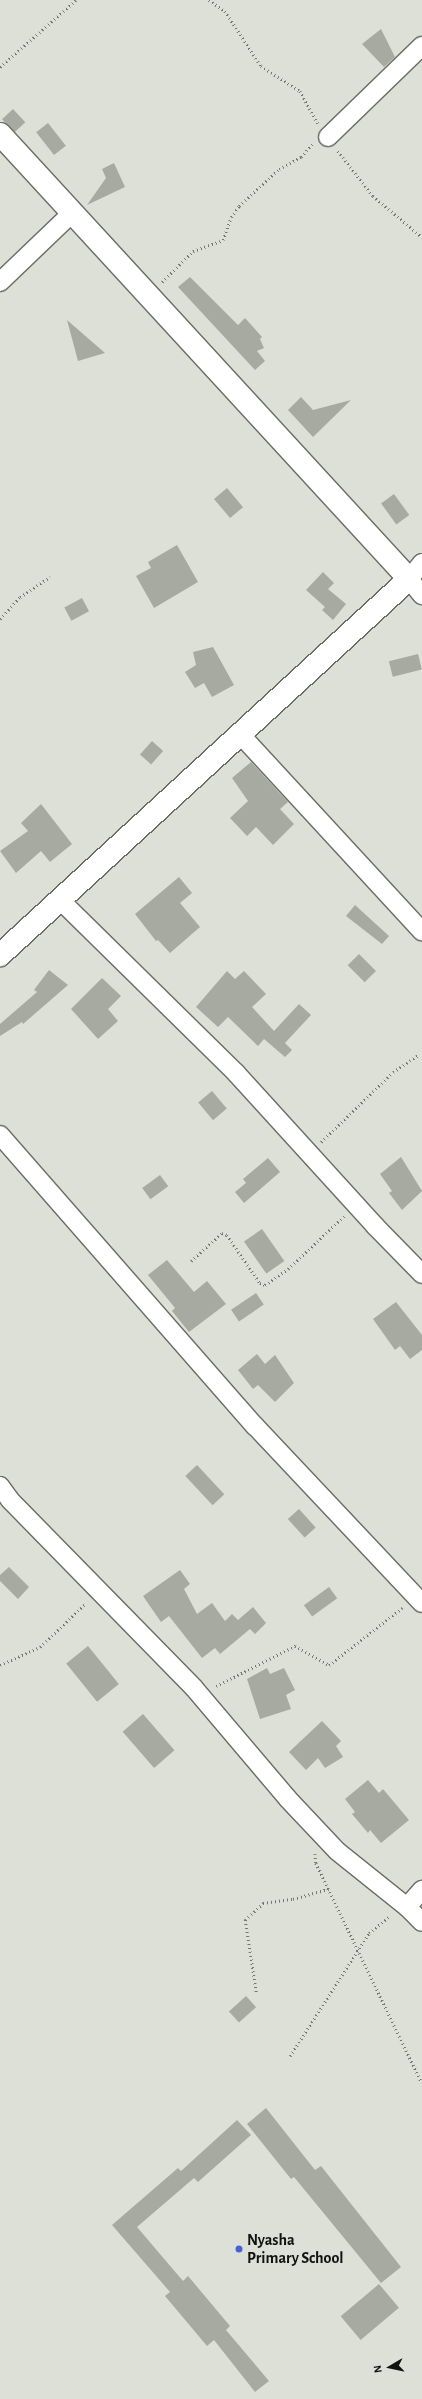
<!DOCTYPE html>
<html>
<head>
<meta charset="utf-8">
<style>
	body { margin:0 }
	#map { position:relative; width:422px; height:2399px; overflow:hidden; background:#dde0d6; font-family:"Alegreya Sans",sans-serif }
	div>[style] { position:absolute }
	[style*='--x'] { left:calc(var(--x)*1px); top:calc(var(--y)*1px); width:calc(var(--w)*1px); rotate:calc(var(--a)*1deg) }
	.building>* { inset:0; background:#a7aaa0; transform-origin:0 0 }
	.path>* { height:2.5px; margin-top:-1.25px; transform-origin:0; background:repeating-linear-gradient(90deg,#757770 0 1px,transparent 0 4px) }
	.roads { filter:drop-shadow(1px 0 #6b6d65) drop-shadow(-1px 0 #6b6d65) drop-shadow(0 1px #6b6d65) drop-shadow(0 -1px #6b6d65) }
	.street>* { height:18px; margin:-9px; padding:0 9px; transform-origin:9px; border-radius:9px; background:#fff }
	.secondary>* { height:22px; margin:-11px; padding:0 11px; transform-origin:11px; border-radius:11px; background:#fff }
	.dots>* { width:11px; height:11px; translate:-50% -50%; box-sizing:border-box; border:2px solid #dde0d6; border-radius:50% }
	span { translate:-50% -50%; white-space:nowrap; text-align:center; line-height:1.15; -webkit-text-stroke:3.5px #dde0d6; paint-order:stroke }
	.poi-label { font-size:16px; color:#121310; font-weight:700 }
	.left { translate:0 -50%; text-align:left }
	.north { position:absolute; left:370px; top:2347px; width:40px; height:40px; -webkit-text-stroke:3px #dde0d6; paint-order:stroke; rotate:261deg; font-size:11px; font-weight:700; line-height:16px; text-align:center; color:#121310 }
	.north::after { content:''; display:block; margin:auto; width:14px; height:18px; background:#121310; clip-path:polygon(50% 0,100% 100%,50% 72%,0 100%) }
</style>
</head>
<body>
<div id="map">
	<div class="building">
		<div style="clip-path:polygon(381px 29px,395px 57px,384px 67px,362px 44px)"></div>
		<div style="left:13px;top:109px;width:18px;height:15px;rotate:47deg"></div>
		<div style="left:48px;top:123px;width:29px;height:15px;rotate:52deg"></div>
		<div style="clip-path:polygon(114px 163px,125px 187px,87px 205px,106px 178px,102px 169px)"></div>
		<div style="clip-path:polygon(190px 277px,238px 325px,245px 318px,262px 337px,260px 339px,264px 348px,257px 351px,265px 361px,255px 370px,178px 287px)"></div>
		<div style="clip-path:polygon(67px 320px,105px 353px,78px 361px)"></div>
		<div style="clip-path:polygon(301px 397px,313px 410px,351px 400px,313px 437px,288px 410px)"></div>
		<div style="left:227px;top:488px;width:25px;height:17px;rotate:50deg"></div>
		<div style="left:394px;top:494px;width:26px;height:16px;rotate:54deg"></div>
		<div style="clip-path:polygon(177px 545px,198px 582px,154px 608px,136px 576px,151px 568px,148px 562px)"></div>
		<div style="clip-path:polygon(323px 572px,334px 583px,328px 589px,346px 604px,333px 620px,322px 610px,325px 607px,306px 590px)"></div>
		<div style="left:82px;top:598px;width:15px;height:20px;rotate:62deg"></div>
		<div style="clip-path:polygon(213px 647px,234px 685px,212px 697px,204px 683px,195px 688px,185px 672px,196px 665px,193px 652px)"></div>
		<div style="left:418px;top:654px;width:16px;height:30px;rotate:76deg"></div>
		<div style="left:152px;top:741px;width:15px;height:18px;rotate:42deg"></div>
		<div style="clip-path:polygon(251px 762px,288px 802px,280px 809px,294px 824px,273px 845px,256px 827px,247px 836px,230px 818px,248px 801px,232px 778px)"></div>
		<div style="clip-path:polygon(41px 804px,72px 844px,50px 862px,41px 851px,16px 873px,0 851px,28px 831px,21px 823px)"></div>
		<div style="clip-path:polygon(179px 877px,192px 893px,180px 903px,200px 927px,170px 953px,158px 940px,156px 941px,135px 914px)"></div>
		<div style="clip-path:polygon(355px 905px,389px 936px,382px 944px,346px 916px)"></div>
		<div style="left:359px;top:954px;width:24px;height:16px;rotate:45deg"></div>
		<div style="clip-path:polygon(49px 970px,68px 985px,23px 1024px,22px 1022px,0 1036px,0 1024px,37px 992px,34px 990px)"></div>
		<div style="clip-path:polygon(227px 971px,235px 979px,244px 971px,266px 994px,252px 1007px,274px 1031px,299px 1004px,311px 1015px,285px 1043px,292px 1050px,285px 1057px,264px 1039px,258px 1046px,228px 1017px,218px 1027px,196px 1007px)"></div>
		<div style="clip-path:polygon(102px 978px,121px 996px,108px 1009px,118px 1021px,98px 1039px,71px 1009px)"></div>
		<div style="left:212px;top:1091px;width:23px;height:18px;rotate:50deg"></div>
		<div style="clip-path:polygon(401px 1157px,422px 1191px,402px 1210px,389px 1193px,392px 1191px,380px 1174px)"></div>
		<div style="clip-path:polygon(268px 1158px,280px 1172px,244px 1203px,235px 1192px,246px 1183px,243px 1179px)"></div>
		<div style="left:160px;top:1175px;width:14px;height:22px;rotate:54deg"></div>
		<div style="left:262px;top:1229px;width:39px;height:22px;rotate:55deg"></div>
		<div style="clip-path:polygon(167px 1260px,194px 1292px,207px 1281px,226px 1304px,189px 1332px,172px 1311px,175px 1308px,148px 1275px)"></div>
		<div style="left:256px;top:1293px;width:14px;height:30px;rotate:56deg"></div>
		<div style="clip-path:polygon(396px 1302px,422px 1335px,422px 1350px,410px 1359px,400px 1346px,395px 1350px,373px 1319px)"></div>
		<div style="clip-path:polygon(257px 1354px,265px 1364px,275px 1355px,294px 1383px,275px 1402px,258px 1385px,253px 1389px,238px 1370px)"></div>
		<div style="left:197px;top:1465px;width:40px;height:16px;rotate:47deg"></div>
		<div style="left:299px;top:1509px;width:25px;height:15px;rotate:48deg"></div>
		<div style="clip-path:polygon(9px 1567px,29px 1587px,18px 1599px,0 1581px,0 1575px)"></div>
		<div style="clip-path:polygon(180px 1570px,190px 1584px,184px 1589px,197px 1614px,212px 1603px,225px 1621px,232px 1614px,238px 1620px,253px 1607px,266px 1623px,255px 1634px,250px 1629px,220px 1654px,215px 1648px,202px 1658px,169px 1616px,161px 1622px,143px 1596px)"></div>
		<div style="left:329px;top:1587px;width:14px;height:31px;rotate:54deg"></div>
		<div style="left:88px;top:1646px;width:49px;height:28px;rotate:51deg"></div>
		<div style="clip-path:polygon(267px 1668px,270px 1674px,284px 1668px,295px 1690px,286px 1695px,291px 1709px,260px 1719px,247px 1679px)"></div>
		<div style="left:143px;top:1714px;width:48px;height:27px;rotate:49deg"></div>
		<div style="clip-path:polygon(322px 1721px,341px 1741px,336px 1746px,343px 1757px,325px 1768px,318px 1758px,306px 1770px,289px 1752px)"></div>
		<div style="clip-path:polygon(368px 1780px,379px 1793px,383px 1789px,409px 1820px,381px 1843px,370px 1830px,368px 1833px,352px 1814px,355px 1812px,345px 1799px)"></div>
		<div style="left:246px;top:1996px;width:15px;height:23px;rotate:48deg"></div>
		<div style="clip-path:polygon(266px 2108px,315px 2170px,321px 2166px,401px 2267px,381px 2283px,294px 2177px,291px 2179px,247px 2124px)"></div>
		<div style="clip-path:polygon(237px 2120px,251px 2135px,198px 2182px,194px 2178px,137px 2227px,183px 2281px,188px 2276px,230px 2326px,226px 2330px,269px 2381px,255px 2392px,214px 2340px,207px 2346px,165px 2296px,170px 2292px,112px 2225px,178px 2168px,181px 2171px)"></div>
		<div style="left:379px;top:2284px;width:31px;height:50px;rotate:50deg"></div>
	</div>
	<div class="path">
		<div style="--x:209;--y:0;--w:19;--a:35"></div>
		<div style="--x:225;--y:11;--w:66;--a:56.8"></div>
		<div style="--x:261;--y:66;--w:46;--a:32.7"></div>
		<div style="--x:300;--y:91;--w:37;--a:61"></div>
		<div style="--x:0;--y:67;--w:101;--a:-41.4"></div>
		<div style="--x:338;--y:151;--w:57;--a:52.1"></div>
		<div style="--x:373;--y:196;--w:64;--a:39.9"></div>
		<div style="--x:162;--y:282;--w:44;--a:-45"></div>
		<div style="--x:193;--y:251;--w:32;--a:-20"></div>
		<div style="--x:223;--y:240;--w:24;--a:-71"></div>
		<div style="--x:231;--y:217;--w:14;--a:-54"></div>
		<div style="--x:239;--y:206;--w:54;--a:-42.8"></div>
		<div style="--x:279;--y:169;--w:25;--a:-29"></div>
		<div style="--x:301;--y:157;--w:17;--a:-50"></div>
		<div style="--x:0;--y:619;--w:30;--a:-48"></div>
		<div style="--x:20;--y:597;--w:36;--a:-34"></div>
		<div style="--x:321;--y:1142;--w:100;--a:-44.2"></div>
		<div style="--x:393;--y:1072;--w:30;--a:-34"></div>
		<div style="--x:191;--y:1261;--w:42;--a:-42.1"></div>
		<div style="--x:222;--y:1233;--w:5;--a:22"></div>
		<div style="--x:227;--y:1235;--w:58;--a:55.5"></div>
		<div style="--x:260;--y:1283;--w:5;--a:22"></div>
		<div style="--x:265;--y:1285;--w:28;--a:-35"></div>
		<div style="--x:288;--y:1269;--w:77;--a:-43.4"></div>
		<div style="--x:0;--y:1665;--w:44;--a:-24.2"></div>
		<div style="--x:40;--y:1647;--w:64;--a:-43.7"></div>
		<div style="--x:216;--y:1686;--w:89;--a:-26.9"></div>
		<div style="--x:295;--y:1646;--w:39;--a:29"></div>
		<div style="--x:329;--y:1665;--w:93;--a:-38"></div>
		<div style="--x:315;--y:1854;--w:9;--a:84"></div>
		<div style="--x:316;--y:1863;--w:244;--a:64.3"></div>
		<div style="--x:256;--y:1992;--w:73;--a:-98.7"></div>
		<div style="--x:245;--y:1920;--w:25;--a:-43"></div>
		<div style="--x:263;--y:1903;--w:30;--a:-8"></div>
		<div style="--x:293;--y:1899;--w:37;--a:-16"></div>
		<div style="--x:290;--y:2056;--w:146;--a:-57.3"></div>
		<div style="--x:369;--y:1933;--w:27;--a:-39"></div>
	</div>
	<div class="roads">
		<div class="street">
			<div style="--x:328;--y:137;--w:131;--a:-44.1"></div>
			<div style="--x:0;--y:282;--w:98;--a:-43.8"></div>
			<div style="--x:422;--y:563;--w:21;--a:129"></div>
			<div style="--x:409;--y:579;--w:21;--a:51"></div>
			<div style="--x:239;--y:733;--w:270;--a:47.3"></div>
			<div style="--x:59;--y:899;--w:248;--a:44.5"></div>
			<div style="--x:236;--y:1073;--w:207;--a:47.7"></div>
			<div style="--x:375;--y:1226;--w:67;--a:45.6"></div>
			<div style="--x:0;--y:1135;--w:387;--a:48.8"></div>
			<div style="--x:255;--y:1426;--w:243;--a:46.7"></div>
			<div style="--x:0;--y:1486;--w:17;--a:54"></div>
			<div style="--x:10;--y:1500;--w:263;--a:45.6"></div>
			<div style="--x:194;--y:1688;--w:145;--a:49.7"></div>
			<div style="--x:288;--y:1799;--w:71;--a:46.7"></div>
			<div style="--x:337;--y:1851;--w:90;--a:38.7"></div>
			<div style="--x:407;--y:1907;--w:21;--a:45"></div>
			<div style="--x:407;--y:1907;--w:23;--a:-49"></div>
		</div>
		<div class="secondary">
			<div style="--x:0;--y:134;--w:604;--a:47.41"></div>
			<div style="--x:409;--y:579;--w:556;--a:137.41"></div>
		</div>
	</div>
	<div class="dots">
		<div style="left:239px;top:2249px;background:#4661d5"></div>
	</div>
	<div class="poi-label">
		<span class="left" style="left:247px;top:2249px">Nyasha<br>Primary School</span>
	</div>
	<div class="north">N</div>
</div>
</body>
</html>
